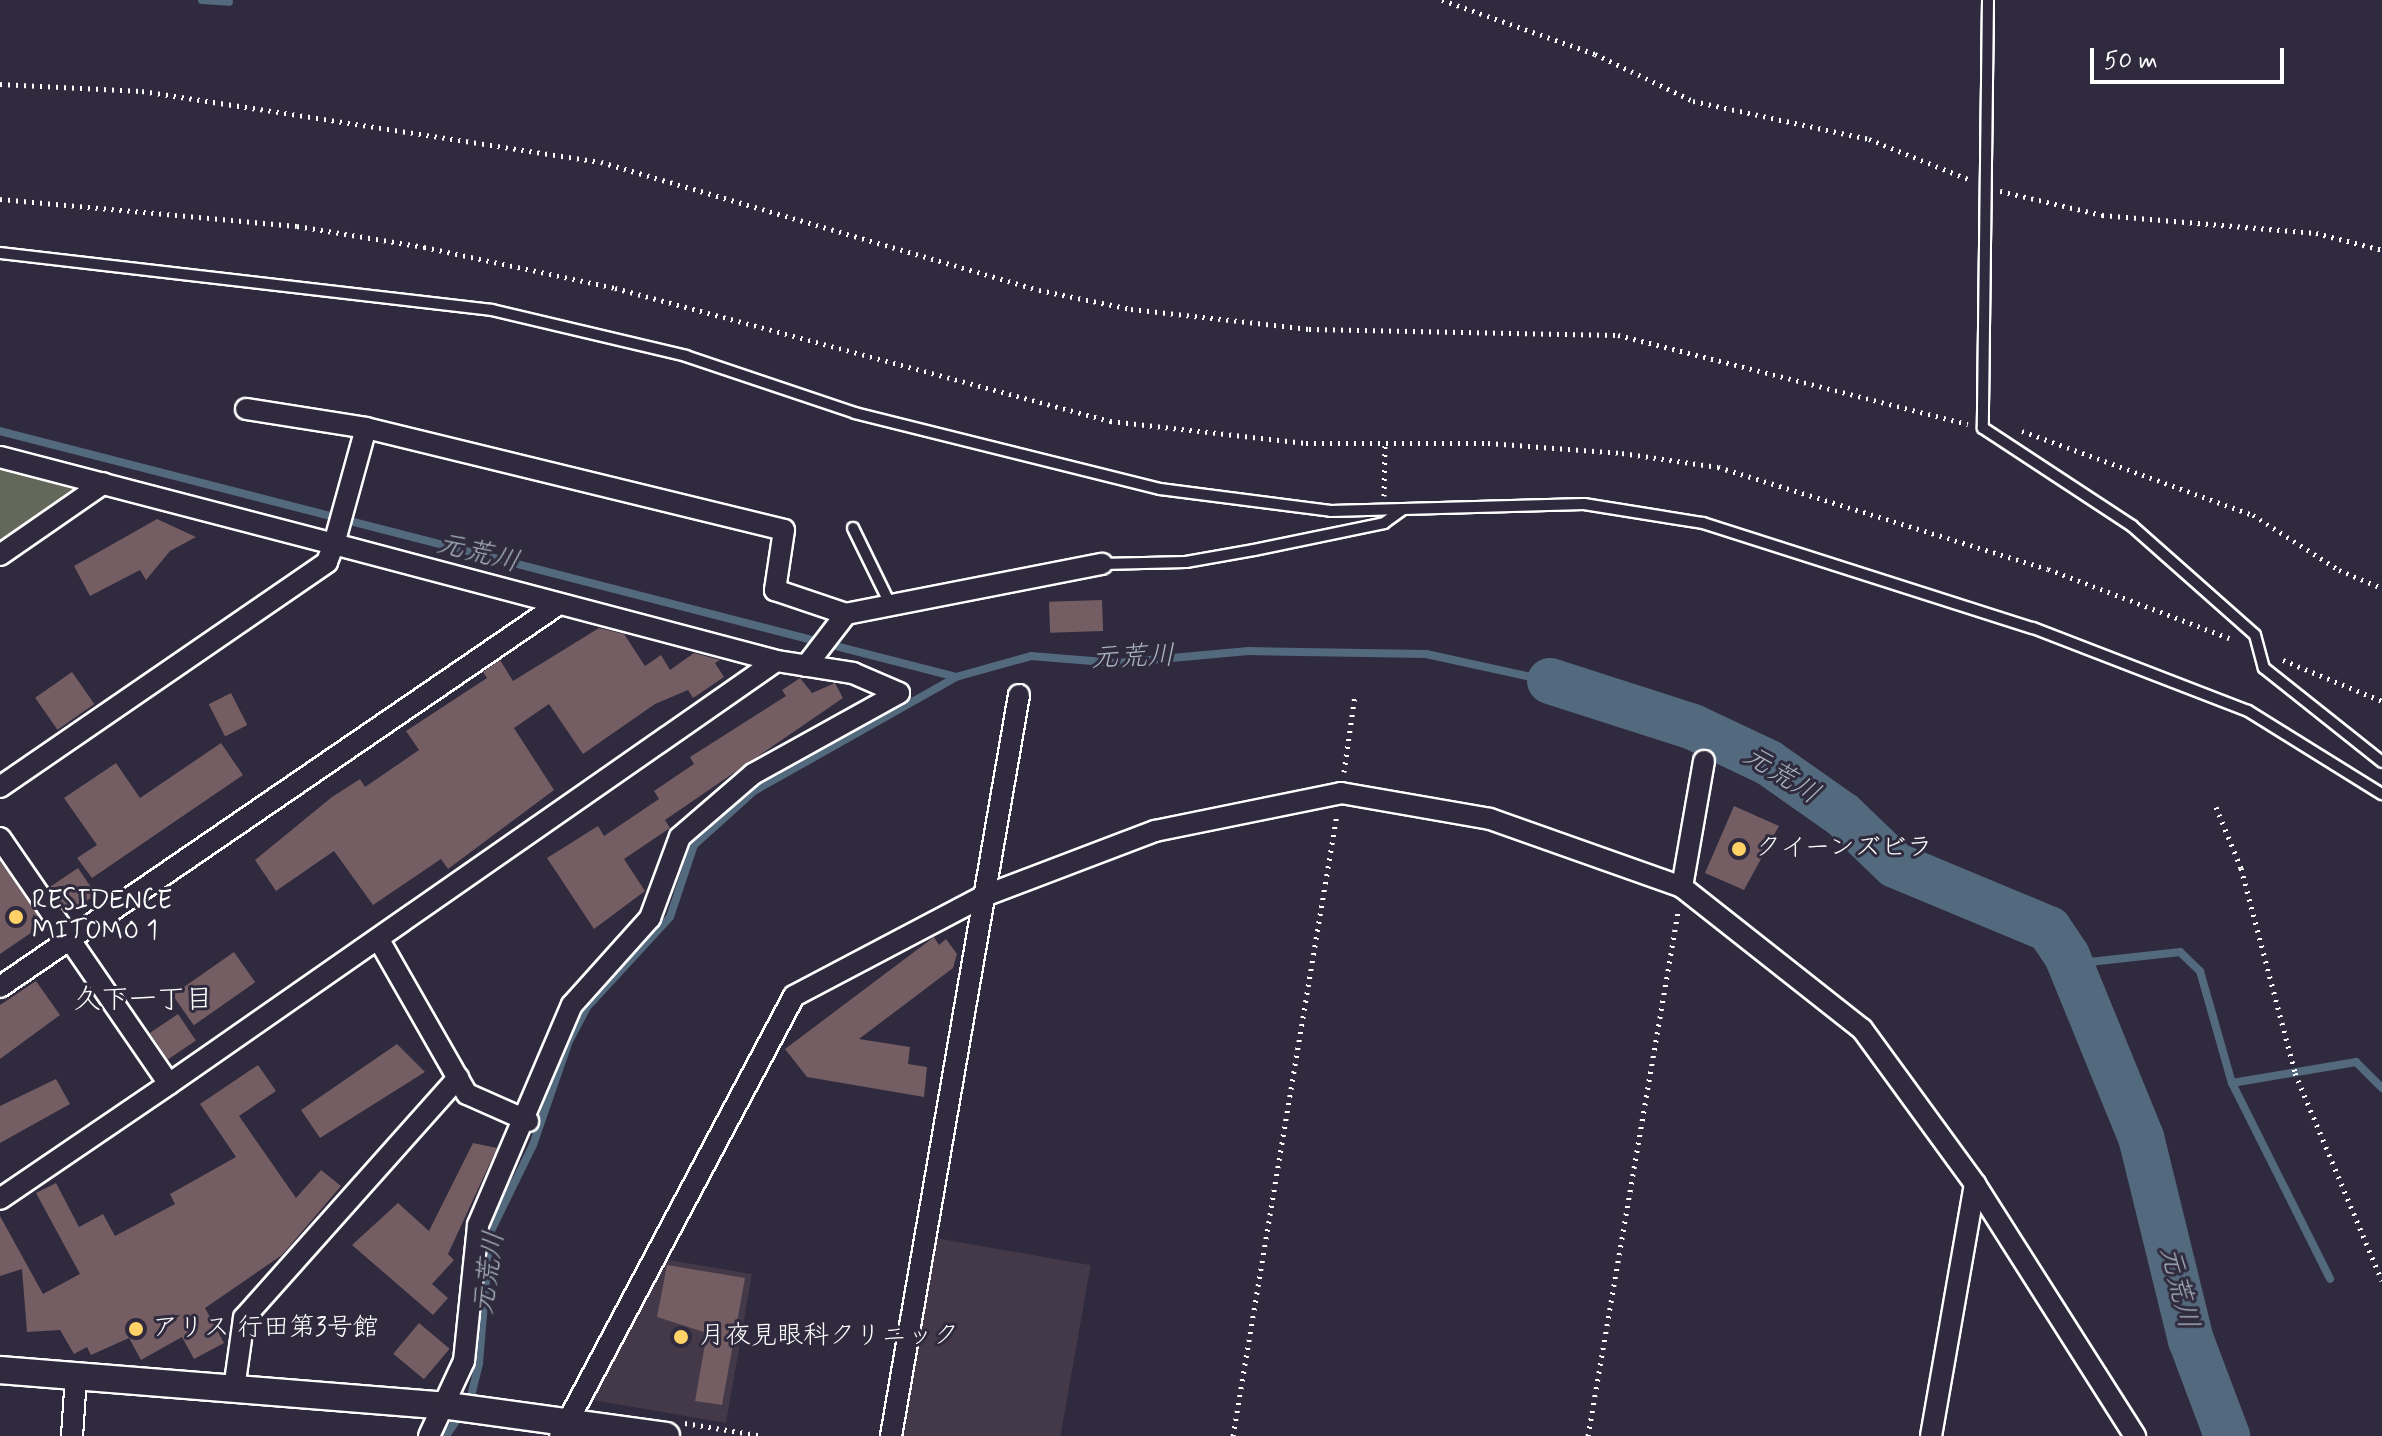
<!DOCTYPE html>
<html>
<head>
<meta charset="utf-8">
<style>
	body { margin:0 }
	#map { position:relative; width:2382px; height:1436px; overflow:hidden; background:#2f2a3d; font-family:Mynerve,"Klee One",sans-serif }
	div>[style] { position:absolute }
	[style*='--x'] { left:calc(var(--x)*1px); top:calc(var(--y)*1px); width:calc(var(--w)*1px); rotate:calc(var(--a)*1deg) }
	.built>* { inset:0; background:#443948; transform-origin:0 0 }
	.green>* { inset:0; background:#64685a }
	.stream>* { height:8px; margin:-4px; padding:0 4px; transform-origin:4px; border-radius:4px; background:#53697e }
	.river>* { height:46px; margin:-23px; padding:0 23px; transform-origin:23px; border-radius:23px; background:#53697e }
	.building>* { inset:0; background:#745d63; transform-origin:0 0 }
	.path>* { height:5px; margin-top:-2.5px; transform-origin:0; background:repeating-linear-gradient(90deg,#fff 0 2px,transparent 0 8px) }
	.roads { filter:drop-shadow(2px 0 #fff) drop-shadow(-2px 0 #fff) drop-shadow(0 2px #fff) drop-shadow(0 -2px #fff) }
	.service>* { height:10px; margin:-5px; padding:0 5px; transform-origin:5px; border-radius:5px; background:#2f2a3d }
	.minor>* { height:20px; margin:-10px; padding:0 10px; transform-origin:10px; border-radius:10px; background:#2f2a3d }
	.tertiary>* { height:26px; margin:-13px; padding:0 13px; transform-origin:13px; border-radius:13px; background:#2f2a3d }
	.dots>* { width:22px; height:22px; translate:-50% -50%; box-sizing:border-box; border:4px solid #2f2a3d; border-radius:50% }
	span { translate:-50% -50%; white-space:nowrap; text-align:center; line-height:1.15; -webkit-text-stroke:6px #2f2a3d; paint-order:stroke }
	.poi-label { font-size:26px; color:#fff }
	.left { translate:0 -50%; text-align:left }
	.water-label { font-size:28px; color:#a9b4be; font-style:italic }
	.neighbourhood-label { font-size:28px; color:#fff }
	.scale { position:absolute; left:2090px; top:48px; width:194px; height:36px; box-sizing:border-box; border:4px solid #fff; border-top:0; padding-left:10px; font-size:24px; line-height:28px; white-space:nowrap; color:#fff; -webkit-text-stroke:6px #2f2a3d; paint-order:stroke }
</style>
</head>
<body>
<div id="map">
	<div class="built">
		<div style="left:936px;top:1238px;width:157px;height:201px;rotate:10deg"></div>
		<div style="clip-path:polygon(663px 1259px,752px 1274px,726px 1423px,587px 1399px)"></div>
	</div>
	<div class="green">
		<div style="clip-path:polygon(0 467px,79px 486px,0 541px)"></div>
	</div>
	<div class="stream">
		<div style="--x:202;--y:0;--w:27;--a:4"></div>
		<div style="--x:0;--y:431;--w:987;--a:14.43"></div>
		<div style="--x:2071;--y:964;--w:110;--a:-6.3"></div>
		<div style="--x:2180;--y:952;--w:28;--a:44"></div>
		<div style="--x:2200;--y:971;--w:116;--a:74.1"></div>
		<div style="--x:2232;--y:1083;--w:126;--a:-9.6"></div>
		<div style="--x:2356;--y:1062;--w:37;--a:45"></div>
		<div style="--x:2232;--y:1083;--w:219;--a:63.4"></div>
		<div style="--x:446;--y:1436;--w:43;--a:-56.3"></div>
		<div style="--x:470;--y:1400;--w:38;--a:-76"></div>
		<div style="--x:479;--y:1363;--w:130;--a:-85.2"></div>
		<div style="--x:490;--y:1233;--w:98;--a:-64"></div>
		<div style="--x:533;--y:1145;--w:110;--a:-70.9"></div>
		<div style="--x:569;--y:1041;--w:38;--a:-62"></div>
		<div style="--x:587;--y:1007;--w:122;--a:-47.3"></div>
		<div style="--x:670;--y:917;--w:76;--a:-71.6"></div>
		<div style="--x:694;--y:845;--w:81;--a:-42"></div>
		<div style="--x:754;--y:791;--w:232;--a:-29.4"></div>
		<div style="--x:956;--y:677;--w:78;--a:-15.6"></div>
		<div style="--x:1031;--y:656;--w:86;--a:4.7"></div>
		<div style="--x:1117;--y:663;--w:132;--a:-5.2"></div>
		<div style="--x:1248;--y:651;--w:178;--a:1"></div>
		<div style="--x:1426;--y:654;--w:127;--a:12.3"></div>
	</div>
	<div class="river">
		<div style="--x:1550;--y:681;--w:150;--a:17.8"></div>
		<div style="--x:1693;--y:727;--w:84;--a:25.3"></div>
		<div style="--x:1769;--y:763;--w:90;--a:35.1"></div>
		<div style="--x:1843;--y:815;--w:72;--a:43.9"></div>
		<div style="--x:1895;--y:865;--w:167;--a:22.6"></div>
		<div style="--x:2049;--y:929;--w:32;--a:56"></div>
		<div style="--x:2067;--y:956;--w:196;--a:67.8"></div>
		<div style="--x:2141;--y:1137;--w:209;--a:76.2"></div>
		<div style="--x:2191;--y:1340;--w:103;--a:69.4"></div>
	</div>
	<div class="building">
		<div style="clip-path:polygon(157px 519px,196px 537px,170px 551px,146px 580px,140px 570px,90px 596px,74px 566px)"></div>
		<div style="left:1102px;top:600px;width:31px;height:53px;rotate:88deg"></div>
		<div style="clip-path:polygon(599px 628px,624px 634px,645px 666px,661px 655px,670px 670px,694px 653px,720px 660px,715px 663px,724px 677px,693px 698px,688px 690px,655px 704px,583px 754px,549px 704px,514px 728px,554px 790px,448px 869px,441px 859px,373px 905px,334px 851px,276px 891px,255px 860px,332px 797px,360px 779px,365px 787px,419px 750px,406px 731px,487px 678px,483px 672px,500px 660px,513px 681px)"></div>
		<div style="left:72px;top:672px;width:39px;height:45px;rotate:55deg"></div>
		<div style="clip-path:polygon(800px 678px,812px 693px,835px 683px,843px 698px,665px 820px,670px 828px,624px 859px,645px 891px,594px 929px,547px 858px,598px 826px,604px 836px,659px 799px,654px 791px,694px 764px,690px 757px,786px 696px,782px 690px)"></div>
		<div style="left:231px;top:693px;width:36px;height:25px;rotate:63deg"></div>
		<div style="clip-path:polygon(221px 743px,243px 775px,92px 878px,77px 858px,97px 845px,64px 798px,116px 763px,140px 798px)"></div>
		<div style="clip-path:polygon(1734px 806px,1779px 826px,1744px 890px,1705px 873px)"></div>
		<div style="clip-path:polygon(0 861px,44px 924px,0 954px)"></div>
		<div style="left:78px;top:868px;width:32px;height:34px;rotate:56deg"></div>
		<div style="clip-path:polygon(934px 937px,939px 945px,946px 939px,957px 954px,953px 968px,859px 1039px,910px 1047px,908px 1064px,927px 1067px,924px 1097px,807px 1077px,785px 1049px)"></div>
		<div style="left:234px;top:952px;width:37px;height:75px;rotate:55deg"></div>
		<div style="clip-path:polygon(36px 981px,60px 1015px,0 1059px,0 1005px)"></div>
		<div style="left:178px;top:1014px;width:32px;height:34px;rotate:56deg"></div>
		<div style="clip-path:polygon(397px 1044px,425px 1072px,320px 1138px,301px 1110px)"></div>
		<div style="clip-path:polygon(258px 1065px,276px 1091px,239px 1116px,296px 1198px,321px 1170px,341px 1186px,282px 1255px,205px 1308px,224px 1343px,194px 1359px,182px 1337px,141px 1360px,129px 1338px,91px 1355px,87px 1347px,74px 1354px,60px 1330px,27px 1332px,22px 1269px,0 1276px,0 1216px,43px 1294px,80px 1274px,36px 1193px,56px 1183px,79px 1227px,103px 1214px,115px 1236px,175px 1204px,170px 1194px,236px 1157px,200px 1104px)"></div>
		<div style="clip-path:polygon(56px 1079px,70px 1104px,0 1143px,0 1106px)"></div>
		<div style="clip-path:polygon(473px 1143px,497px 1148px,448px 1254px,454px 1260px,432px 1284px,448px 1298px,433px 1315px,352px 1245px,398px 1203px,429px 1231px)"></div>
		<div style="clip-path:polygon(667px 1265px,745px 1278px,722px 1405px,695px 1401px,707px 1333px,657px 1317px)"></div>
		<div style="left:419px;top:1323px;width:40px;height:40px;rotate:40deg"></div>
	</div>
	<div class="path">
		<div style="--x:1442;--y:0;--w:162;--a:19.4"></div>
		<div style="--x:1595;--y:54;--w:109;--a:25.6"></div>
		<div style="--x:1693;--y:101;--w:180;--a:12.2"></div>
		<div style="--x:1869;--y:139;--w:107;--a:22"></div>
		<div style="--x:0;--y:84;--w:142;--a:2.8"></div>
		<div style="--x:142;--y:91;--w:464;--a:8.8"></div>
		<div style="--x:601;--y:162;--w:456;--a:16.3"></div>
		<div style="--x:1039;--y:290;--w:94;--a:11.7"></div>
		<div style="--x:1131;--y:309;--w:179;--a:6.4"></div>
		<div style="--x:1309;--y:329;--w:309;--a:1.1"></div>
		<div style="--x:1618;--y:335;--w:361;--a:14.3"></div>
		<div style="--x:2000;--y:191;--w:105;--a:13.2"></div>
		<div style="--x:2102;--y:215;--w:215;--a:4.8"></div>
		<div style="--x:2316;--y:233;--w:68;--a:14.4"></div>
		<div style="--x:0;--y:199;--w:298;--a:5.2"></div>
		<div style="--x:297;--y:226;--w:129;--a:9.4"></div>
		<div style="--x:424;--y:247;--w:195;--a:12.1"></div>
		<div style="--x:615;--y:288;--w:513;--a:15.04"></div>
		<div style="--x:1110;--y:421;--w:197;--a:6.4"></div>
		<div style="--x:1306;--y:443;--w:182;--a:0"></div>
		<div style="--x:1488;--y:443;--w:134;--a:4.3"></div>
		<div style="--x:1622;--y:453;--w:97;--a:8.3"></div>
		<div style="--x:1718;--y:467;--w:345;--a:17.2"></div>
		<div style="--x:2048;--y:569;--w:194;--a:20.9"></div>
		<div style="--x:2022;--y:431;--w:246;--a:20"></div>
		<div style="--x:2253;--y:515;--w:102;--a:32.6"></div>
		<div style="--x:2339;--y:570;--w:47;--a:22.7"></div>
		<div style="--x:1384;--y:496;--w:51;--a:-88.9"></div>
		<div style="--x:2283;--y:660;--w:107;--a:22.5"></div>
		<div style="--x:1344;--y:772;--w:78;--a:-81.9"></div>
		<div style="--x:2216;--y:807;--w:66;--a:67.7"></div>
		<div style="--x:2241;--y:868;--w:212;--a:75.2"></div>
		<div style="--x:2295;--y:1073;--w:225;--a:67.3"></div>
		<div style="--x:685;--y:1423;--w:79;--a:9.5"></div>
		<div style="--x:1233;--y:1436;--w:631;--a:-80.51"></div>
		<div style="--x:1588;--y:1436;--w:532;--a:-80.25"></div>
	</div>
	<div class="roads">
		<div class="service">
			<div style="--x:1988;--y:0;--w:428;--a:90.7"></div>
			<div style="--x:1983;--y:428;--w:178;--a:33.3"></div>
			<div style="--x:2132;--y:526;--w:164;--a:41.5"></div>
			<div style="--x:2255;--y:635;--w:34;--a:75"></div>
			<div style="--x:2264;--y:668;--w:151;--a:38.5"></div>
			<div style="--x:0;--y:253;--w:495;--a:6.6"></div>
			<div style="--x:492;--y:310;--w:199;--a:13.3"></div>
			<div style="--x:686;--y:356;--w:178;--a:18.6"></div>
			<div style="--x:855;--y:413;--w:314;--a:14"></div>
			<div style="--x:1160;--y:489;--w:172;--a:7.3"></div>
			<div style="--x:1331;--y:511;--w:253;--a:-1.6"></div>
			<div style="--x:1584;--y:504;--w:121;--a:9.1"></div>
			<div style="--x:1703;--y:523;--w:346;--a:17.7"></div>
			<div style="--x:2033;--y:628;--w:230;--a:21.1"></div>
			<div style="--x:2248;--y:711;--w:158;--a:31.8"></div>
			<div style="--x:853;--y:528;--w:85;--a:64"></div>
			<div style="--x:1102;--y:564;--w:84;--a:-1.4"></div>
			<div style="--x:1186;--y:562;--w:69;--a:-10"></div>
			<div style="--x:1254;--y:550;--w:133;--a:-11.7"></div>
			<div style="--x:1384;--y:523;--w:24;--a:-36"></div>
		</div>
		<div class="minor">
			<div style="--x:246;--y:409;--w:121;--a:9"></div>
			<div style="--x:366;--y:428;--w:430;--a:13.7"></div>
			<div style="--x:784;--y:530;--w:61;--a:98.5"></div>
			<div style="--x:775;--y:590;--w:75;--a:18.7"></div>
			<div style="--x:0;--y:457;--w:345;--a:14.6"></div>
			<div style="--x:334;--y:544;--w:120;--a:-74.6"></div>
			<div style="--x:0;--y:555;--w:126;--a:-34.7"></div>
			<div style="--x:806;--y:666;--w:66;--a:-52.4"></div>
			<div style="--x:846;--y:614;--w:261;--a:-11.1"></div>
			<div style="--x:0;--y:787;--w:397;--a:-34.5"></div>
			<div style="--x:327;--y:562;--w:19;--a:-69"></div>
			<div style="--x:334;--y:544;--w:457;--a:14.8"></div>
			<div style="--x:776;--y:661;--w:740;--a:145.13"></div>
			<div style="--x:0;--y:838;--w:298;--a:55.5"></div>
			<div style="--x:169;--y:1084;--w:204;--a:145.8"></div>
			<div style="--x:1682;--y:887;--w:128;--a:-80.1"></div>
			<div style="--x:379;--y:940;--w:177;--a:60.3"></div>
			<div style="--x:467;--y:1094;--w:67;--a:23.9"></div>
			<div style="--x:0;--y:987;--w:674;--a:-34.42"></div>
			<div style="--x:234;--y:1389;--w:72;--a:-82"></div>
			<div style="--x:244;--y:1318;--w:322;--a:-48.3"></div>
			<div style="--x:72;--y:1436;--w:60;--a:-86.2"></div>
			<div style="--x:429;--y:1436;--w:83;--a:-65"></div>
			<div style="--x:464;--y:1361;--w:137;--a:-84.1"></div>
			<div style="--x:478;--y:1225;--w:239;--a:-66.9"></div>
			<div style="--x:572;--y:1005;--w:117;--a:-48.1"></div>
			<div style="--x:650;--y:918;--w:86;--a:-69.7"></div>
			<div style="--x:680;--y:837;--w:96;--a:-40.8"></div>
			<div style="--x:753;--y:774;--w:167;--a:-29"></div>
			<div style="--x:899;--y:693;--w:50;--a:-156.5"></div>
			<div style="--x:853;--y:673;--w:78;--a:-171.1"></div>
			<div style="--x:560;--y:1436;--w:498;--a:-62"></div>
			<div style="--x:794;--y:996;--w:215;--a:-27.8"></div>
			<div style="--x:984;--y:896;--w:183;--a:-20.8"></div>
			<div style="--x:1155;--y:831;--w:190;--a:-11.5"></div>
			<div style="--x:1341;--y:793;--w:151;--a:9.9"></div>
			<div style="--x:1490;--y:819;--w:204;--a:19.5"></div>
			<div style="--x:1682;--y:887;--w:229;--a:38.3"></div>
			<div style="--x:1862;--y:1029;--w:192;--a:53.9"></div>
			<div style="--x:1975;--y:1184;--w:299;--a:57.6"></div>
			<div style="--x:891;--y:1436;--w:752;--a:-80.2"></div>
			<div style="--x:1931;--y:1436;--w:256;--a:-80.1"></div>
		</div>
		<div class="tertiary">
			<div style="--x:0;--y:1370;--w:449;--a:4.6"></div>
			<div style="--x:448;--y:1406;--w:220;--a:7.8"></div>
		</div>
	</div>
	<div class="dots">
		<div style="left:1739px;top:849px;background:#ffd166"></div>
		<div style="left:16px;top:917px;background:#ffd166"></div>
		<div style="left:136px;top:1329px;background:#ffd166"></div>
		<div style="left:681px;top:1337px;background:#ffd166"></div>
	</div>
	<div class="poi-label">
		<span class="left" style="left:1755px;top:849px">クイーンズビラ</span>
		<span class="left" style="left:32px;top:917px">RESIDENCE<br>MITOMO 1</span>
		<span class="left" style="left:152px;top:1329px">アリス 行田第3号館</span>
		<span class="left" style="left:699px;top:1337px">月夜見眼科クリニック</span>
	</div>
	<div class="water-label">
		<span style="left:478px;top:554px;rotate:14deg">元荒川</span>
		<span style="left:1133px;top:658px;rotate:-2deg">元荒川</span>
		<span style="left:1781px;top:776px;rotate:32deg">元荒川</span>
		<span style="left:490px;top:1273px;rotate:-82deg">元荒川</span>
		<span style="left:2178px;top:1288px;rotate:76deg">元荒川</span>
	</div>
	<div class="neighbourhood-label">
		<span style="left:143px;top:1001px">久下一丁目</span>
	</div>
	<div class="scale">50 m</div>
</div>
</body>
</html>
